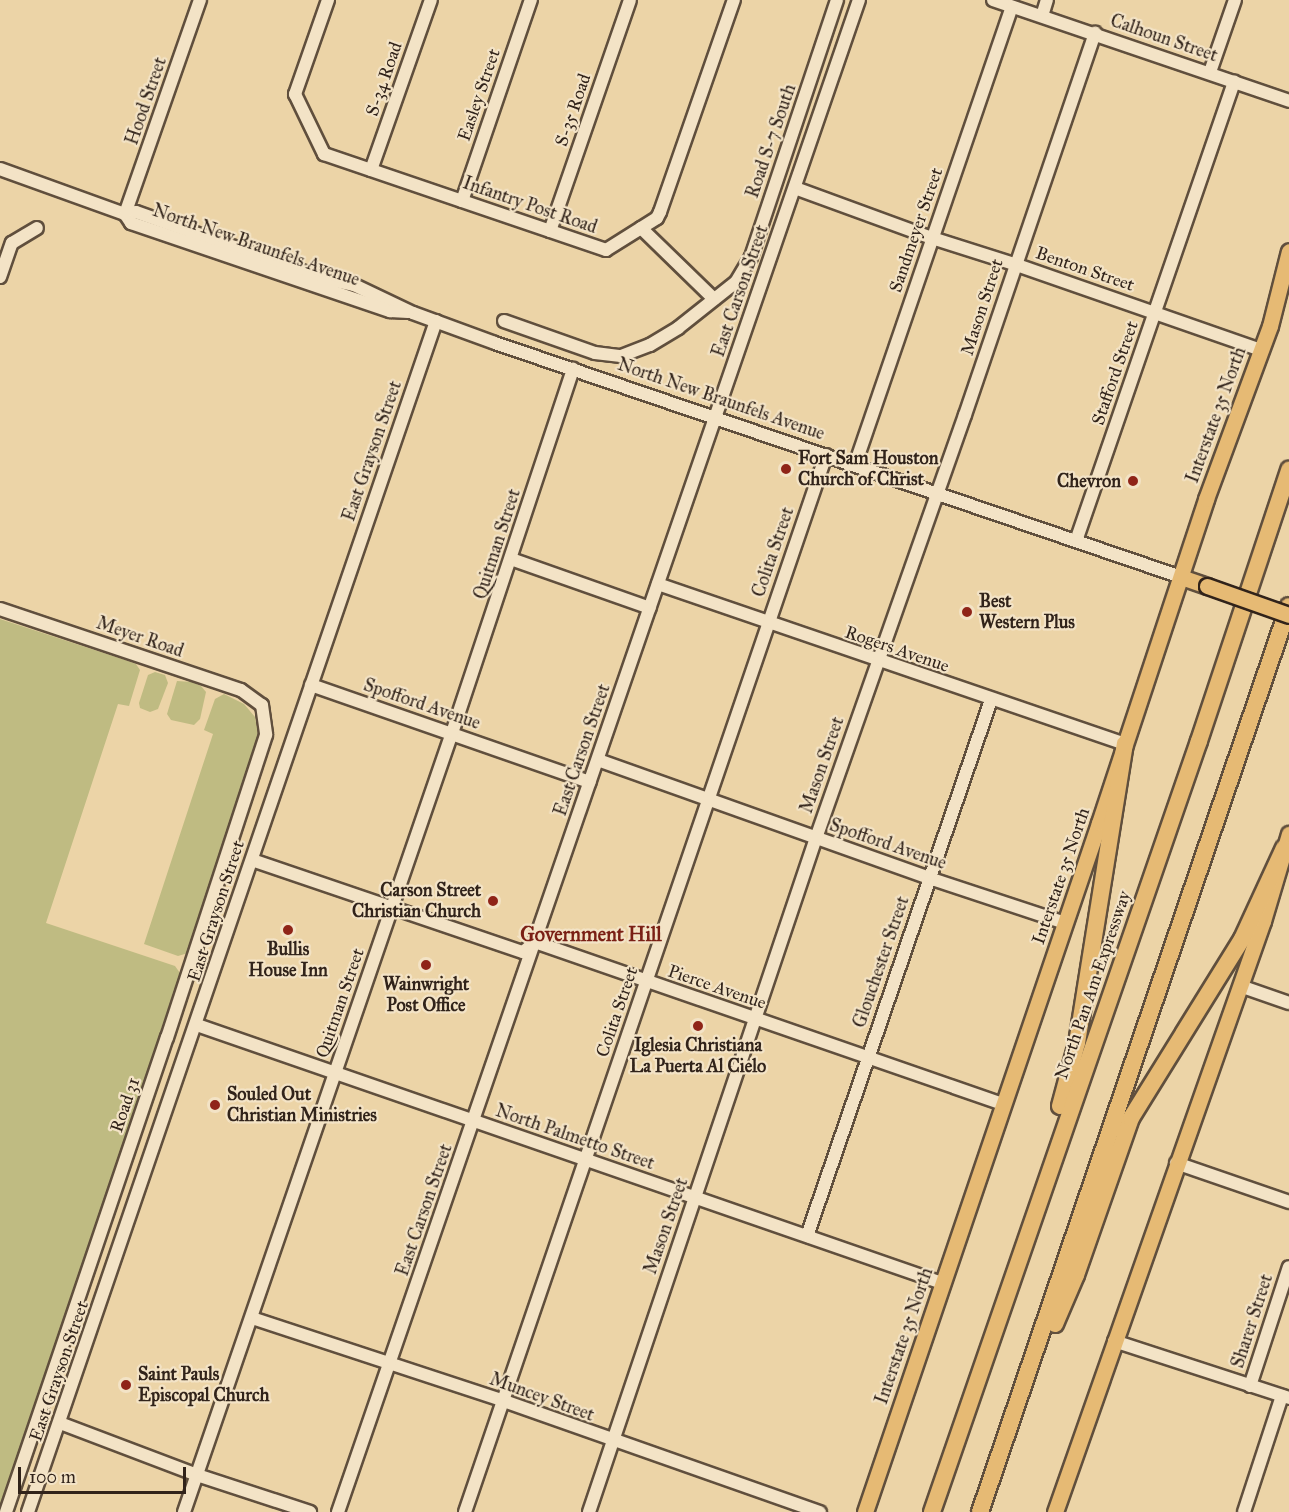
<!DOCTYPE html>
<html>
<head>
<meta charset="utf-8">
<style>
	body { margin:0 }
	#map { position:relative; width:1289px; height:1512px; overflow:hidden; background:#ecd4a7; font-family:"IM FELL Great Primer",serif }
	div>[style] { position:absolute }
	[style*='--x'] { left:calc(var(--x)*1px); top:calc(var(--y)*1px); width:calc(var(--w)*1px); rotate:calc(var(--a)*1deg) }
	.green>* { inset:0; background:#bfbb82 }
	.roads { filter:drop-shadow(2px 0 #604f3d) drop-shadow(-2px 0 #604f3d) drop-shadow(0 2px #604f3d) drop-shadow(0 -2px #604f3d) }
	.minor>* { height:12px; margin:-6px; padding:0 6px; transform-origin:6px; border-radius:6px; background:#f3e3c6 }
	.major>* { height:15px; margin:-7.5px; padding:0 7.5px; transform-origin:7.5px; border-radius:7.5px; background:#e6ba74 }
	.highway>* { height:16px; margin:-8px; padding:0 8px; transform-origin:8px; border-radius:8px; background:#e6ba74 }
	.bridges { filter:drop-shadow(2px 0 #31231a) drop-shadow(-2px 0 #31231a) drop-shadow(0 2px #31231a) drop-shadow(0 -2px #31231a) }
	.major-bridge>* { height:15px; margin:-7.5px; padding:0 7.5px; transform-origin:7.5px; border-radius:7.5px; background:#e6ba74 }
	.dots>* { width:16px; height:16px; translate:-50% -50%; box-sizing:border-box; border:3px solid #f3e3c6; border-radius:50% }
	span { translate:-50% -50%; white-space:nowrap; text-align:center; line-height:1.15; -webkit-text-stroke:4.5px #f3e3c6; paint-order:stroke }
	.street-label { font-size:18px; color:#31231a }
	.poi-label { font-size:18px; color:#31231a; font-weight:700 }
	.left { translate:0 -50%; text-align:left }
	.right { translate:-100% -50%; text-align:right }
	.neighbourhood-label { font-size:20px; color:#7a1f14; font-weight:700 }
	.scale { position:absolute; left:18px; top:1467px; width:168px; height:27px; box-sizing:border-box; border:3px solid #31231a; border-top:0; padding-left:8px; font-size:18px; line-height:21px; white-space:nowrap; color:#31231a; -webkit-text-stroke:4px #f3e3c6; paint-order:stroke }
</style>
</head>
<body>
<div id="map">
	<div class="green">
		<div style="clip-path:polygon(0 619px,125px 660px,136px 664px,140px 670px,129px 706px,118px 704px,46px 923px,175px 966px,180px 973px,0 1510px)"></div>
		<div style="clip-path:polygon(155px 672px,165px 675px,168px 683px,158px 709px,150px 712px,140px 708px,139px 703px,148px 675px)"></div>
		<div style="clip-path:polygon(177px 681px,192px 682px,201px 686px,206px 692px,200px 719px,194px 725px,171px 720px,167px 714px)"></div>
		<div style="clip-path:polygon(224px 694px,244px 704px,255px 717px,259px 738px,188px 953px,178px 956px,144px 944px,213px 734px,204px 730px,215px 699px)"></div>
	</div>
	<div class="roads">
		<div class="minor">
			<div style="--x:328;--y:0;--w:100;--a:109.3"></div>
			<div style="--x:295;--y:94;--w:67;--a:64.2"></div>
			<div style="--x:324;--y:154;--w:298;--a:18.8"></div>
			<div style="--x:606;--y:250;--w:60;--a:-32.1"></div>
			<div style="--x:657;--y:218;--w:7;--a:-63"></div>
			<div style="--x:660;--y:212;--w:225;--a:-70.8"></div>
			<div style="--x:993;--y:0;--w:313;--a:18.8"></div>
			<div style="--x:1042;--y:16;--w:17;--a:-73"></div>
			<div style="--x:1210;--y:72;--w:76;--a:-70.9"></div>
			<div style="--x:0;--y:169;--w:133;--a:19.8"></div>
			<div style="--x:125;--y:214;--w:11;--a:-10"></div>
			<div style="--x:136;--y:212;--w:196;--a:19.6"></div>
			<div style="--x:321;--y:278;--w:34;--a:12"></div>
			<div style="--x:354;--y:285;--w:65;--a:25.4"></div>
			<div style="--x:413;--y:313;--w:87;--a:20.1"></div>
			<div style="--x:495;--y:343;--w:725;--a:18.83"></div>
			<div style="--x:371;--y:170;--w:180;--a:-70.6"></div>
			<div style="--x:795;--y:188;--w:146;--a:20.1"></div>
			<div style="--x:932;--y:238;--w:86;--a:17.6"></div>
			<div style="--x:1014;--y:264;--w:262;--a:19.2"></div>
			<div style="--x:462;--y:201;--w:213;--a:-71.1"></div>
			<div style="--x:125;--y:214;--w:11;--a:56"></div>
			<div style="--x:131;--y:223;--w:274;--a:18.8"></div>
			<div style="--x:390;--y:311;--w:18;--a:3"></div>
			<div style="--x:125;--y:214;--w:227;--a:-70.7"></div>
			<div style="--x:641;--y:228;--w:102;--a:44.2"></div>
			<div style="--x:550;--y:231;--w:244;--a:-70.9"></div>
			<div style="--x:0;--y:277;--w:36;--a:-71"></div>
			<div style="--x:12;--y:243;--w:29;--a:-31"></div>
			<div style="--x:504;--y:321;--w:96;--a:19.4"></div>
			<div style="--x:595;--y:353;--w:26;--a:7"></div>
			<div style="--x:621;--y:356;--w:31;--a:-21"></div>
			<div style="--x:650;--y:345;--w:33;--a:-31"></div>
			<div style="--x:678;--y:328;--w:74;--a:-38.4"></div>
			<div style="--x:736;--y:282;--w:29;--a:-59"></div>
			<div style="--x:751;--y:257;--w:271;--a:-71.5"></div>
			<div style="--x:855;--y:465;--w:484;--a:-71.1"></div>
			<div style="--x:1076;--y:541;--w:486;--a:-71"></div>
			<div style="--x:511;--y:559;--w:147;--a:19.4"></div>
			<div style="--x:658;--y:584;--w:494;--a:18.9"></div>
			<div style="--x:0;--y:609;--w:254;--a:18.6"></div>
			<div style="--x:241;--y:690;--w:26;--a:36"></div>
			<div style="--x:262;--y:705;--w:30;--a:82"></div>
			<div style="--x:266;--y:735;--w:318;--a:108.1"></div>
			<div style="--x:167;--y:1037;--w:502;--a:108.72"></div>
			<div style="--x:311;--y:685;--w:295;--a:19.2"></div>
			<div style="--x:598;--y:760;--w:351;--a:19.6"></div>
			<div style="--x:929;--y:878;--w:143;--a:18.3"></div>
			<div style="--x:252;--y:860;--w:286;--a:18.8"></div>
			<div style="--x:523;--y:952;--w:16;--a:-40"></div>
			<div style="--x:535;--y:942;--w:496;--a:19.1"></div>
			<div style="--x:1240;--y:986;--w:52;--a:19.1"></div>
			<div style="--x:197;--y:1025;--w:788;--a:19.1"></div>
			<div style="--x:1176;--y:1163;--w:120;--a:19"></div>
			<div style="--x:807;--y:1236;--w:567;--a:-71.05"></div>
			<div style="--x:252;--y:1318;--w:265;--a:18.2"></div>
			<div style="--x:504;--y:1401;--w:335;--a:19.4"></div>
			<div style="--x:1114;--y:1341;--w:184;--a:18"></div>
			<div style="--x:1250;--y:1386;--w:125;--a:-71.9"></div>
			<div style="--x:60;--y:1423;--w:147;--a:20.8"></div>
			<div style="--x:197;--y:1475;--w:119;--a:18.1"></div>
			<div style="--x:28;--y:1512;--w:1259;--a:-71.09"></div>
			<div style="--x:184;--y:1512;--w:824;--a:-71.02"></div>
			<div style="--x:452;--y:733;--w:384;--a:-71.6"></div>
			<div style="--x:338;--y:1512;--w:1599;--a:-70.99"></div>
			<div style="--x:465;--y:1512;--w:1117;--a:-71.14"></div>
			<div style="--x:589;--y:1512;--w:711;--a:-71.39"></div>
			<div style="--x:816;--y:838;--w:448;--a:-70.6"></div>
			<div style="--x:965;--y:415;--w:404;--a:-71.2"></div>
			<div style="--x:1244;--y:1512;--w:122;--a:-71.9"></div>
		</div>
		<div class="major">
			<div style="--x:1181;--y:577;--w:28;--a:19"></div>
			<div style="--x:865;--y:1512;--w:728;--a:-71.24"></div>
			<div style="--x:1099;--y:823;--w:341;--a:-71.7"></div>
			<div style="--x:1206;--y:499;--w:184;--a:-69.7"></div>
			<div style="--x:1270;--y:326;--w:77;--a:-75.8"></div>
			<div style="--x:1055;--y:1512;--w:627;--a:-70.61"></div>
			<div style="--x:1263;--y:921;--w:91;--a:-73.4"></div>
		</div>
		<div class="highway">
			<div style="--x:1060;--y:1106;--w:65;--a:-74.9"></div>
			<div style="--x:1077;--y:1043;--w:303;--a:-80.9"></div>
			<div style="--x:1055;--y:1324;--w:53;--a:-66.8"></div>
			<div style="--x:1076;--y:1275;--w:166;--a:-70.7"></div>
			<div style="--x:1131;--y:1118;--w:211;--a:-58.2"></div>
			<div style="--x:1242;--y:939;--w:100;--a:-65.2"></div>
			<div style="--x:932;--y:1512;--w:816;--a:-70.9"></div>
			<div style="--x:1199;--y:741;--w:286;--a:-71.6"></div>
			<div style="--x:980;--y:1512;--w:957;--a:-71.17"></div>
		</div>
	</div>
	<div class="bridges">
		<div class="major-bridge">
			<div style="--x:1207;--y:586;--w:87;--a:19.5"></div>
		</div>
	</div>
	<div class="dots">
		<div style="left:786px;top:469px;background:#8f2418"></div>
		<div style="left:1133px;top:481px;background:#8f2418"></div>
		<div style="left:967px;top:612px;background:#8f2418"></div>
		<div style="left:493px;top:901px;background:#8f2418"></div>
		<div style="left:288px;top:930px;background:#8f2418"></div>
		<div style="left:426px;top:965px;background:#8f2418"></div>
		<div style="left:698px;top:1026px;background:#8f2418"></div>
		<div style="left:215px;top:1105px;background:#8f2418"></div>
		<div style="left:126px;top:1385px;background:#8f2418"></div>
	</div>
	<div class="street-label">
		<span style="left:1164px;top:38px;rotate:19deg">Calhoun Street</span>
		<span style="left:384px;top:79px;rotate:-71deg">S-34 Road</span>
		<span style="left:479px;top:95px;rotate:-71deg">Easley Street</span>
		<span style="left:146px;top:101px;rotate:-71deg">Hood Street</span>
		<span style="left:573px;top:110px;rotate:-71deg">S-35 Road</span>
		<span style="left:771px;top:141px;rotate:-71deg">Road S-7 South</span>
		<span style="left:530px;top:205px;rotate:19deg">Infantry Post Road</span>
		<span style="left:916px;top:230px;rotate:-71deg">Sandmeyer Street</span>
		<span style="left:256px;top:245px;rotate:19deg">North New Braunfels Avenue</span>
		<span style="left:1085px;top:269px;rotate:19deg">Benton Street</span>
		<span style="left:740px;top:291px;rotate:-71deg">East Carson Street</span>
		<span style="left:982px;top:307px;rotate:-72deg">Mason Street</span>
		<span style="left:1115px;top:373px;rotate:-71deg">Stafford Street</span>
		<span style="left:721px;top:399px;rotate:19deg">North New Braunfels Avenue</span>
		<span style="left:1216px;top:415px;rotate:-70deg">Interstate 35 North</span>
		<span style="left:372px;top:451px;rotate:-71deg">East Grayson Street</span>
		<span style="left:497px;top:544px;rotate:-72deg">Quitman Street</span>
		<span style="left:773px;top:552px;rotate:-71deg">Colita Street</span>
		<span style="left:140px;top:637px;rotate:19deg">Meyer Road</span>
		<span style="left:897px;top:649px;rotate:19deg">Rogers Avenue</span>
		<span style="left:422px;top:704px;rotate:19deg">Spofford Avenue</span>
		<span style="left:582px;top:750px;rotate:-71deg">East Carson Street</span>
		<span style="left:822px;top:765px;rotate:-71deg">Mason Street</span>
		<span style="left:888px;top:844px;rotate:19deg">Spofford Avenue</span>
		<span style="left:1061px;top:876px;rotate:-71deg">Interstate 35 North</span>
		<span style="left:216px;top:911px;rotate:-72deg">East Grayson Street</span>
		<span style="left:881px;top:962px;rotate:-71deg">Glouchester Street</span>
		<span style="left:1093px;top:985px;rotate:-71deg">North Pan Am Expressway</span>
		<span style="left:717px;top:987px;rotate:19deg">Pierce Avenue</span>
		<span style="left:340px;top:1003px;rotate:-71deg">Quitman Street</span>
		<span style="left:617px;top:1012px;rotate:-71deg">Colita Street</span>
		<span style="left:125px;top:1105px;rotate:-71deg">Road 31</span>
		<span style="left:575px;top:1137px;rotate:19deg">North Palmetto Street</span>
		<span style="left:424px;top:1210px;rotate:-71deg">East Carson Street</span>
		<span style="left:666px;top:1226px;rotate:-71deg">Mason Street</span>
		<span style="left:1252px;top:1321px;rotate:-72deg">Sharer Street</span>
		<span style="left:904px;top:1336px;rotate:-71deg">Interstate 35 North</span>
		<span style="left:59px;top:1371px;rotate:-71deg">East Grayson Street</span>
		<span style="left:542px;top:1397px;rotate:20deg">Muncey Street</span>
	</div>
	<div class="poi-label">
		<span class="left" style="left:798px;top:469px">Fort Sam Houston<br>Church of Christ</span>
		<span class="right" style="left:1121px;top:481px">Chevron</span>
		<span class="left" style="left:979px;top:612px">Best<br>Western Plus</span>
		<span class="right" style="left:481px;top:901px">Carson Street<br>Christian Church</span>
		<span style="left:288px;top:960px">Bullis<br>House Inn</span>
		<span style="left:426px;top:995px">Wainwright<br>Post Office</span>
		<span style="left:698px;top:1056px">Iglesia Christiana<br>La Puerta Al Cielo</span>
		<span class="left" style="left:227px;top:1105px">Souled Out<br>Christian Ministries</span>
		<span class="left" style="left:138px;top:1385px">Saint Pauls<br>Episcopal Church</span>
	</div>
	<div class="neighbourhood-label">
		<span style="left:591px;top:934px">Government Hill</span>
	</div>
	<div class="scale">100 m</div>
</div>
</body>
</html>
